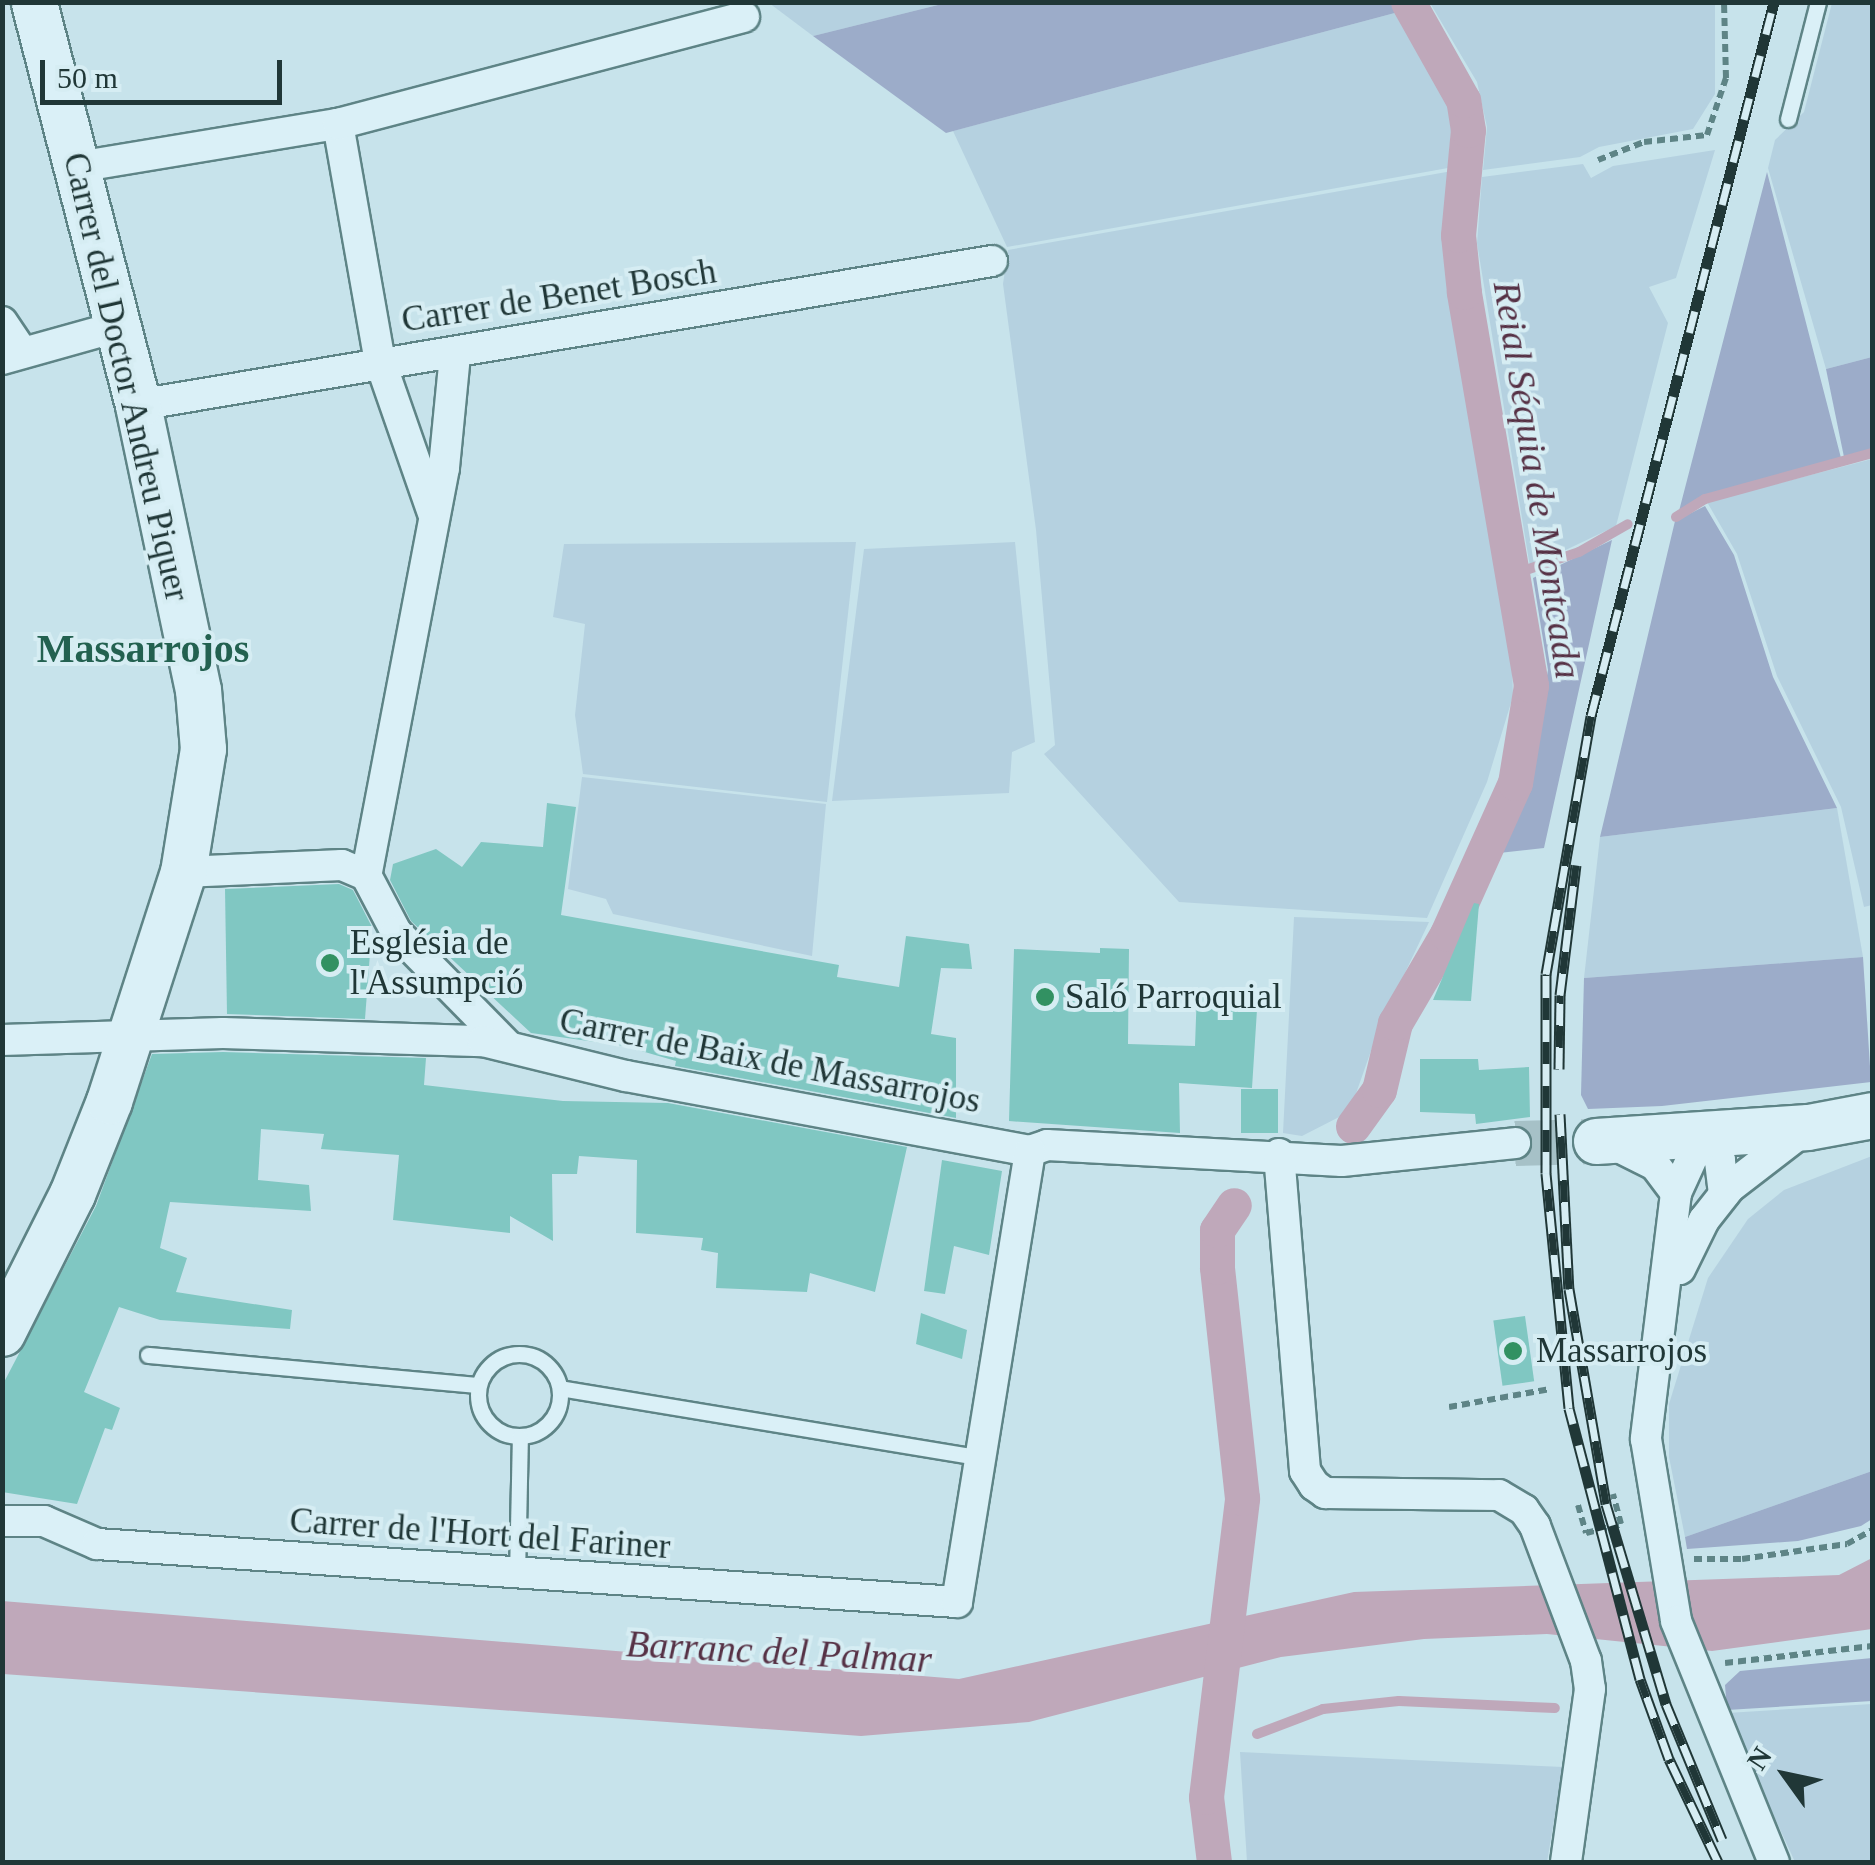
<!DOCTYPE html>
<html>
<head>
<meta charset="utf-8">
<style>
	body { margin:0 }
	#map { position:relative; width:1875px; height:1865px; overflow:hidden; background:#c7e3eb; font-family:"Times New Roman",serif }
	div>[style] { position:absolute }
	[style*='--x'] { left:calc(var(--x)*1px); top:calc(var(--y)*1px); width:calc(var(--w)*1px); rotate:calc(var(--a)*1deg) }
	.farmland>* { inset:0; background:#b5d1e0 }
	.green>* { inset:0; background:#9cacc9 }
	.water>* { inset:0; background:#bfa8ba }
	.stream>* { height:10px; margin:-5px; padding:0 5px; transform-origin:5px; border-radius:5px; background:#bfa8ba }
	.canal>* { height:35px; margin:-17.5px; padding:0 17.5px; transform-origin:17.5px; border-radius:17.5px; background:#bfa8ba }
	.building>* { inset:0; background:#80c7c2; transform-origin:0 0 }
	.secondary-tunnel>* { height:45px; margin-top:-22.5px; transform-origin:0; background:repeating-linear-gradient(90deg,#a6c1c7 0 45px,transparent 0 67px) }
	.path>* { height:6px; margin-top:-3px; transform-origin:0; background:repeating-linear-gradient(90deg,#5e8486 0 8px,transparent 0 13px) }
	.roads { filter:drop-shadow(2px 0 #5e8486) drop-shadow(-2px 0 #5e8486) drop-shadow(0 2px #5e8486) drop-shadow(0 -2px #5e8486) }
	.lane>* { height:15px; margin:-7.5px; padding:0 7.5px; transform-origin:7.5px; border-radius:7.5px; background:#daf0f7 }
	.lane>.ring { margin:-7.5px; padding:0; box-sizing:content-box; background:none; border:15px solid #daf0f7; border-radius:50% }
	.street>* { height:30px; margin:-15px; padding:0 15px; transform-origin:15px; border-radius:15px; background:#daf0f7 }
	.secondary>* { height:45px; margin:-22.5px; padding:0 22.5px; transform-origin:22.5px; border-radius:22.5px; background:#daf0f7 }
	.rail>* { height:11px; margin-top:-5.5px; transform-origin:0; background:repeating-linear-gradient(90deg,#d6edf3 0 22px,#203737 0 44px); box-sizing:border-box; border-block:2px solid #203737 }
	.dots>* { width:28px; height:28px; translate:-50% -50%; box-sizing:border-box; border:5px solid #d6edf3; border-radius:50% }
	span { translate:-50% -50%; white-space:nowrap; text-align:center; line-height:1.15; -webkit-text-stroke:8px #d6edf3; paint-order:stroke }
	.street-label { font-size:35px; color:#203737 }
	.poi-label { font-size:35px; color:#203737 }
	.left { translate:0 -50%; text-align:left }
	.water-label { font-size:38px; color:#563145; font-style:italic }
	.quarter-label { font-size:40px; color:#236150; font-weight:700 }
	.frame { position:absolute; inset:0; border:5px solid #203737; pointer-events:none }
	.north { position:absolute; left:1735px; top:1725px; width:100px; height:100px; -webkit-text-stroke:8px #d6edf3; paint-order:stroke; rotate:303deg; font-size:28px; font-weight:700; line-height:40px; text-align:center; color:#203737 }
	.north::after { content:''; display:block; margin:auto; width:35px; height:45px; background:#203737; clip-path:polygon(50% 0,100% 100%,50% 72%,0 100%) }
	.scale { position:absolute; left:40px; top:60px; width:242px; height:45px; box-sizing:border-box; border:5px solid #203737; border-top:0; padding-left:12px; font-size:30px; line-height:35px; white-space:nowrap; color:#203737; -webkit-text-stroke:8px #d6edf3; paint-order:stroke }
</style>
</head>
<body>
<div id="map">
	<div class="farmland">
		<div style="clip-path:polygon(769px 3px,946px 3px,813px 36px)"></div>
		<div style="clip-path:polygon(1430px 3px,1715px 3px,1715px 94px,1693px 129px,1599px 147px,1580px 157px,1483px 170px,1487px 127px,1477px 82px)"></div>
		<div style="clip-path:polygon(1832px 3px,1872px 3px,1872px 357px,1826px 369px,1768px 168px,1775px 140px,1804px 112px)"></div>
		<div style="clip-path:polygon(1406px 10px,1453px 106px,1448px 168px,1007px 247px,953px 131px)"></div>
		<div style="clip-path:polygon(1715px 150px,1676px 278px,1649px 287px,1668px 323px,1616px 526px,1530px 567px,1477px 243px,1482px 177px,1583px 164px,1591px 178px,1613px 166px)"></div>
		<div style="clip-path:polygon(1452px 171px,1445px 230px,1453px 299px,1512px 664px,1513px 696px,1487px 782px,1427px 918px,1179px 902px,1044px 754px,1055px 745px,1036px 530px,1003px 284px,1008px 250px)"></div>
		<div style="clip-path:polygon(1872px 459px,1872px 905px,1864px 907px,1841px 807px,1777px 676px,1737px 554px,1707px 502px)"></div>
		<div style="clip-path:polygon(856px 542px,827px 802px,583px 774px,575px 715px,585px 624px,553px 617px,564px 544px)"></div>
		<div style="clip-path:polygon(1015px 542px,1035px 742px,1012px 752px,1009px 793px,832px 801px,864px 549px)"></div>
		<div style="clip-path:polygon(582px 777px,826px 804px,812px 956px,613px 914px,606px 899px,568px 889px)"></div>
		<div style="clip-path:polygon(1837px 808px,1863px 957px,1584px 978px,1600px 837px)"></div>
		<div style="clip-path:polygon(1294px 917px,1429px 922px,1379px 1028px,1353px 1102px,1345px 1114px,1302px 1136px,1283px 1133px)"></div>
		<div style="clip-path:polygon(1872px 1156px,1872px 1471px,1685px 1537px,1669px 1457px,1669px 1404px,1708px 1278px,1748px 1219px,1784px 1190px)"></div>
		<div style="clip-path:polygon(1872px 1704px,1872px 1862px,1795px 1862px,1727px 1713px)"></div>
		<div style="clip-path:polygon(1240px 1752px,1563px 1767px,1547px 1862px,1247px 1862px)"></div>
	</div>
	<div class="green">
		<div style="clip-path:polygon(1401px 2px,1406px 10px,946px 133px,813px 36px,946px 3px)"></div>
		<div style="clip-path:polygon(1767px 172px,1841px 458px,1703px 496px,1679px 511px)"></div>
		<div style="clip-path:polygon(1872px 357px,1872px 449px,1844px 457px,1826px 369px)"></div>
		<div style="clip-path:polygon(1705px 506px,1734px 555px,1773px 677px,1837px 808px,1600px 837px,1675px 521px)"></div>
		<div style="clip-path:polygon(1612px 540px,1544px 848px,1499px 853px,1529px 776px,1548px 670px,1533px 578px)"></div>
		<div style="clip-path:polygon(1863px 957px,1871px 1082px,1662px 1106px,1588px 1109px,1581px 1095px,1584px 978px)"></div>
		<div style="clip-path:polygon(1872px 1471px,1872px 1519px,1861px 1526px,1798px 1541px,1687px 1549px,1685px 1537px)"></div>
		<div style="clip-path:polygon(1872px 1658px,1872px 1701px,1727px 1710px,1725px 1685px,1740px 1671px)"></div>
	</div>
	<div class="water">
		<div style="clip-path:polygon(1872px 1558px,1872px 1629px,1712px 1651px,1547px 1634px,1424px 1639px,1281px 1657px,1029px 1722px,861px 1736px,3px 1674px,2px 1601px,959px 1679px,1354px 1592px,1839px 1575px)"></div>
	</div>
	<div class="stream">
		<div style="--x:1676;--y:517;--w:34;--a:-32"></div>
		<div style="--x:1705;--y:499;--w:173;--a:-15.4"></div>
		<div style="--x:1514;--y:574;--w:69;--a:-18.7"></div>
		<div style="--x:1579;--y:552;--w:56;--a:-29.7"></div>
		<div style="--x:1257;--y:1734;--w:71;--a:-20.7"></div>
		<div style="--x:1323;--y:1709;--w:76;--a:-6"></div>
		<div style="--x:1399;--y:1701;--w:156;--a:2.6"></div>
	</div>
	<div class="canal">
		<div style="--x:1353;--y:1126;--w:44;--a:-54.2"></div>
		<div style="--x:1379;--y:1090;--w:69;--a:-76.6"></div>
		<div style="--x:1395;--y:1023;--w:103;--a:-59.7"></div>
		<div style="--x:1447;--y:934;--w:166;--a:-65.8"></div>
		<div style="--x:1515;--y:783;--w:99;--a:-80.7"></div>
		<div style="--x:1531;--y:685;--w:399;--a:-99.7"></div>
		<div style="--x:1464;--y:292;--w:57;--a:-96"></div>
		<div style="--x:1458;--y:235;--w:105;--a:-84.6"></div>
		<div style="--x:1468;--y:130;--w:30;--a:-99"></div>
		<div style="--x:1463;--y:100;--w:112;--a:-119.3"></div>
		<div style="--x:1214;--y:1862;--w:65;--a:-97"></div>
		<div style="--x:1206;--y:1797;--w:301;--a:-83.1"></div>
		<div style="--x:1242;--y:1498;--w:232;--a:-96.2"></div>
		<div style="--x:1217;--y:1267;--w:37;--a:-90"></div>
		<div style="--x:1217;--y:1230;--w:30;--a:-56"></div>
	</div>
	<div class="building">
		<div style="clip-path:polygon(547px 803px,576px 807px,561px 915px,839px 965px,837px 977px,899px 987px,906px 936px,969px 944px,972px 969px,941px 968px,931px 1034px,956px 1038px,956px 1118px,675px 1066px,676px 1061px,624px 1046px,531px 1033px,411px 921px,390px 880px,393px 864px,436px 849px,462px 867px,481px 842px,543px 847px)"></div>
		<div style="clip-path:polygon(339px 884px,353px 890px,372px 927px,365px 1019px,227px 1014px,225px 889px)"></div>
		<div style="clip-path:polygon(1474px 903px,1479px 904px,1471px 1001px,1433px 1000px)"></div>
		<div style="clip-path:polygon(1100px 948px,1129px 949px,1128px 1044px,1195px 1046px,1197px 990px,1258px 994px,1252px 1088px,1179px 1083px,1180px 1133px,1009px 1121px,1014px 949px,1100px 953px)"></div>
		<div style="clip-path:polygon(223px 1052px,426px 1058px,424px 1085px,563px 1101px,668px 1103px,907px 1147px,875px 1292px,810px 1273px,807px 1292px,716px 1288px,718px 1253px,701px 1250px,703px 1238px,636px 1233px,637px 1160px,579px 1156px,577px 1174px,552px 1174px,553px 1241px,510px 1216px,510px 1233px,393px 1220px,399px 1155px,321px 1149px,324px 1134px,261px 1129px,258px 1180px,309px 1185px,311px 1211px,170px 1202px,160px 1248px,187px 1258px,176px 1292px,292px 1310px,290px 1329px,160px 1320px,119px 1307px,84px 1392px,120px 1408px,112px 1430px,105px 1428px,77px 1504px,2px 1492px,2px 1386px,96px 1206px,152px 1054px)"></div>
		<div style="clip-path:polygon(1420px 1059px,1478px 1059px,1479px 1070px,1529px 1067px,1530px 1117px,1476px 1124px,1475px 1114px,1420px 1112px)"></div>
		<div style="left:1241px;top:1089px;width:37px;height:44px"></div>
		<div style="clip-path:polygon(942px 1160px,1002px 1171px,989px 1255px,954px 1246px,945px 1294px,924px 1291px)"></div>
		<div style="clip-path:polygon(921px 1313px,967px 1330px,962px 1359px,916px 1344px)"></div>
		<div style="left:1525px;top:1316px;width:66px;height:32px;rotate:82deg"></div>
	</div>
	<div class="secondary-tunnel">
		<div style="--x:1515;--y:1143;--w:81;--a:-1.4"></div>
	</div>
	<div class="path">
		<div style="--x:1598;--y:160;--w:49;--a:-21.4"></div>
		<div style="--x:1644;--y:142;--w:63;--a:-6.3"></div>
		<div style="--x:1707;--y:135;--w:60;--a:-71.6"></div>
		<div style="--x:1726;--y:78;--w:76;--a:-91.5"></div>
		<div style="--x:1449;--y:1407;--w:103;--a:-10.1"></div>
		<div style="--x:1578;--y:1505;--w:29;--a:74"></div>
		<div style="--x:1586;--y:1533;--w:36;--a:-14"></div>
		<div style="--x:1621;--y:1524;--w:31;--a:-105"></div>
		<div style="--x:1694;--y:1559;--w:48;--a:0"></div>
		<div style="--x:1742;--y:1559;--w:106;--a:-8.1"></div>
		<div style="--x:1847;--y:1544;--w:29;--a:-29"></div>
		<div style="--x:1725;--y:1663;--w:148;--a:-6.6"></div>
	</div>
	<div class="roads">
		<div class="lane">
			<div style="--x:1788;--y:119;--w:121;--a:-75.6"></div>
			<div class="ring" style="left:478px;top:1354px;width:67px;height:67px"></div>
			<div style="--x:148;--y:1355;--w:331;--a:5.2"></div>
			<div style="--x:560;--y:1388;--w:425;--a:9.4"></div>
			<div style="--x:517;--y:1576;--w:139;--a:-88.8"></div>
		</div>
		<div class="street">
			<div style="--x:338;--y:124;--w:241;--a:80"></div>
			<div style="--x:380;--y:361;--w:161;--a:70.8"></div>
			<div style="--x:77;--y:167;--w:265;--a:-9.4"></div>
			<div style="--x:338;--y:124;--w:420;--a:-14.8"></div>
			<div style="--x:2;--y:322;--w:37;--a:56"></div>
			<div style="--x:455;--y:355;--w:114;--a:95.6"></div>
			<div style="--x:444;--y:468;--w:414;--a:100.8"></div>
			<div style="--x:366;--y:875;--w:64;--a:62.2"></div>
			<div style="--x:396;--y:932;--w:156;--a:45.5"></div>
			<div style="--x:2;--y:359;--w:123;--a:-15.6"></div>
			<div style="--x:138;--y:405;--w:866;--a:-9.57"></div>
			<div style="--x:183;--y:872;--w:159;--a:-2.5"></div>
			<div style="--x:342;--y:865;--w:26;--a:23"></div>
			<div style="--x:2;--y:1040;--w:221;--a:-1.8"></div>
			<div style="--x:223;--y:1033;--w:260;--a:1.8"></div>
			<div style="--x:483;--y:1041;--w:147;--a:13.8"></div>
			<div style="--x:626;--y:1076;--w:411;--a:10.5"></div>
			<div style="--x:1030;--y:1151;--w:18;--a:-19"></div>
			<div style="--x:1047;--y:1145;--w:295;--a:3.1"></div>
			<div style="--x:1342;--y:1161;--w:174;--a:-5.9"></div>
			<div style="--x:1613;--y:1144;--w:47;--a:26.6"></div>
			<div style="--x:1655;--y:1165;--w:35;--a:53"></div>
			<div style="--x:1279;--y:1154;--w:318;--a:85.3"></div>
			<div style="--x:1305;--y:1471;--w:17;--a:57"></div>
			<div style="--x:1314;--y:1485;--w:14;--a:36"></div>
			<div style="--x:1325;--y:1493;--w:174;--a:0.7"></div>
			<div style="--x:1499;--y:1495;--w:29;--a:31"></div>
			<div style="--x:1524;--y:1510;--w:19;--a:55"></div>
			<div style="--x:1535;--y:1526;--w:144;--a:69.3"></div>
			<div style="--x:1586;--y:1661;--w:28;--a:82"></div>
			<div style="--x:1590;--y:1689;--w:175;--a:97.9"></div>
			<div style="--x:1724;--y:1194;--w:34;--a:-97"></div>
			<div style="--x:1720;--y:1160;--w:31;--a:-123"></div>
			<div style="--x:1703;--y:1134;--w:65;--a:114.6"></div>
			<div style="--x:1676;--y:1193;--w:248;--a:97"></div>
			<div style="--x:1646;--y:1439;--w:184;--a:80.6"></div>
			<div style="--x:1676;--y:1621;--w:260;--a:67.9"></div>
			<div style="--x:1680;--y:1269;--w:55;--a:-63.9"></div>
			<div style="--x:1704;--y:1220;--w:42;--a:-51.8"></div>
			<div style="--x:1730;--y:1187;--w:97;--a:-37.5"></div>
			<div style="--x:2;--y:1521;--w:42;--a:0"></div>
			<div style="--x:44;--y:1521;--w:58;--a:23.5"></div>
			<div style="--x:97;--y:1544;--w:862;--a:3.86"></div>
			<div style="--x:957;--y:1602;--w:457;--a:-80.8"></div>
		</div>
		<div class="secondary">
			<div style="--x:1596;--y:1141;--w:212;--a:-3.8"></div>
			<div style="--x:1808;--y:1127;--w:65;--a:-10.6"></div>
			<div style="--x:2;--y:1333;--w:156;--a:-63.3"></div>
			<div style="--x:72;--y:1194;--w:100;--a:-68.3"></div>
			<div style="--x:109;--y:1101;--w:241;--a:-72.1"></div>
			<div style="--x:183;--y:872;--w:125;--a:-80.8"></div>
			<div style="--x:203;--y:749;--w:59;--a:-94.8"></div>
			<div style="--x:198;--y:690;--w:291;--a:-101.9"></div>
			<div style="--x:138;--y:405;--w:416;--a:-104.5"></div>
		</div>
	</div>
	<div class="rail">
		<div style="--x:1559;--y:1069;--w:74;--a:-89.2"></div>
		<div style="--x:1560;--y:995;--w:131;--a:-83"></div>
		<div style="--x:1560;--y:1114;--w:175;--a:87.1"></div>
		<div style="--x:1569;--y:1289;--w:218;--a:80.2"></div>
		<div style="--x:1606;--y:1504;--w:209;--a:73.3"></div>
		<div style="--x:1666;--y:1704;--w:147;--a:67.6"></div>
		<div style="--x:1718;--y:1862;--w:114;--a:-115.4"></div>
		<div style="--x:1669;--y:1759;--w:85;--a:-109.9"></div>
		<div style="--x:1640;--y:1679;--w:280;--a:-104.7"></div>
		<div style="--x:1569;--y:1408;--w:236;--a:-95.6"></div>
		<div style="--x:1546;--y:1173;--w:199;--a:-90"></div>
		<div style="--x:1546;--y:974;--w:262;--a:-80.1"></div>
		<div style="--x:1591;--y:716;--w:737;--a:-75.62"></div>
	</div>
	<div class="dots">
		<div style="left:330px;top:963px;background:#329162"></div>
		<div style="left:1045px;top:997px;background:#329162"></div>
		<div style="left:1513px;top:1351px;background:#329162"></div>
	</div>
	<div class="street-label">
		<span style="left:559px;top:296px;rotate:-9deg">Carrer de Benet Bosch</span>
		<span style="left:126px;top:377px;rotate:77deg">Carrer del Doctor Andreu Piquer</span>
		<span style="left:770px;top:1061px;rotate:11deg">Carrer de Baix de Massarrojos</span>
		<span style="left:480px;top:1534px;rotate:4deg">Carrer de l'Hort del Fariner</span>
	</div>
	<div class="poi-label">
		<span class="left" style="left:350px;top:963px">Església de<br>l'Assumpció</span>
		<span class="left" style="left:1065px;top:997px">Saló Parroquial</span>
		<span class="left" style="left:1536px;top:1351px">Massarrojos</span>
	</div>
	<div class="water-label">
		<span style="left:1537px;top:480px;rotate:81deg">Reial Séquia de Montcada</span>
		<span style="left:779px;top:1652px;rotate:3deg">Barranc del Palmar</span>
	</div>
	<div class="quarter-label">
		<span style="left:143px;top:649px">Massarrojos</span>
	</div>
	<div class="frame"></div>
	<div class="north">N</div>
	<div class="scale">50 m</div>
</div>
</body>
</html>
